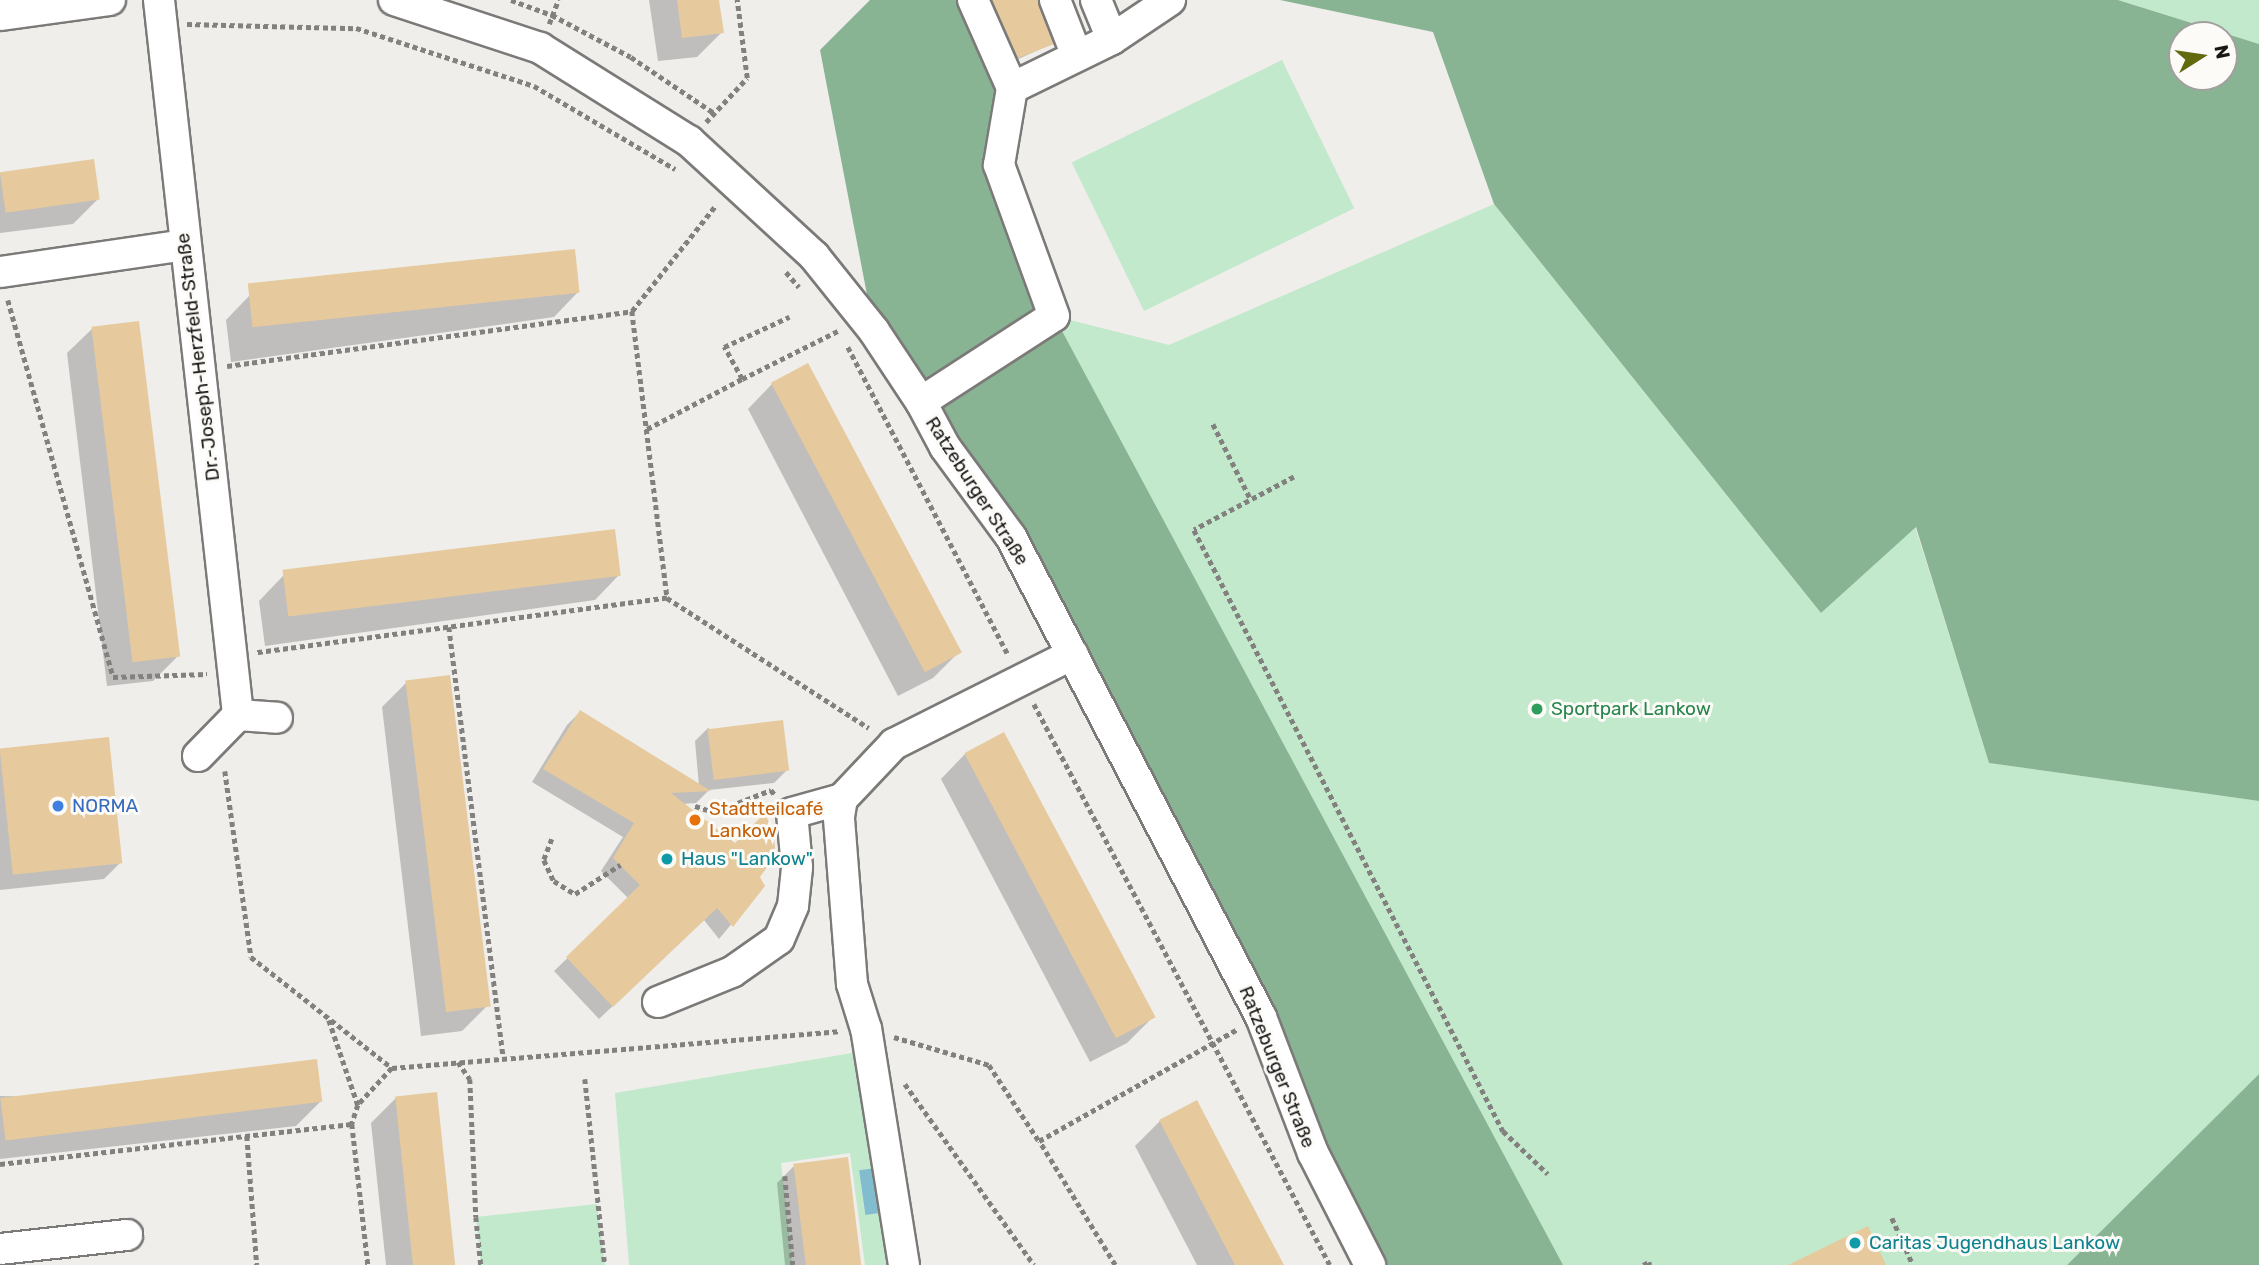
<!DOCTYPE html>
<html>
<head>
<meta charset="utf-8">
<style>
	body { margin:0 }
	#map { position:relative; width:2259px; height:1265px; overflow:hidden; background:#efeeeb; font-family:Rubik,sans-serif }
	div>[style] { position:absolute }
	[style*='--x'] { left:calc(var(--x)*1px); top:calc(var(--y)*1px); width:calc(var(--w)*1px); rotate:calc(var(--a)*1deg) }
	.green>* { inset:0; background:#c2e9cb; transform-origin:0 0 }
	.forest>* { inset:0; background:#89b493 }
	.water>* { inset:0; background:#82bdcf; transform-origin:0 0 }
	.shadow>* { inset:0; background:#0003 }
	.building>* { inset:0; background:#e6ca9e; transform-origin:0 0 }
	.path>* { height:4.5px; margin-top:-2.25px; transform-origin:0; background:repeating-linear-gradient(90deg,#82817f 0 5px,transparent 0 8.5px) }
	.roads { filter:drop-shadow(2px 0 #7c7a78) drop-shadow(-2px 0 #7c7a78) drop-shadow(0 2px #7c7a78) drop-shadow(0 -2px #7c7a78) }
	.minor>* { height:30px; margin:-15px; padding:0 15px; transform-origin:15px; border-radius:15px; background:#fff }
	.dots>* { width:19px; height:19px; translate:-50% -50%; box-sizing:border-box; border:4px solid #fdfbf8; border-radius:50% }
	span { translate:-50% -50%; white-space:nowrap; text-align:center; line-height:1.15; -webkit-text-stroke:6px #fdfbf8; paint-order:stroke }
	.street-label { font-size:19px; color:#191817 }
	.leisure-label { font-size:19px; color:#27864d }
	.left { translate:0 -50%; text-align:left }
	.shop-label { font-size:19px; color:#366cbe }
	.food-label { font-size:19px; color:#c56008 }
	.culture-label { font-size:19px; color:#0d838f }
	.north { position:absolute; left:2168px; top:21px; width:70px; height:70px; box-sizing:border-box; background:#fdfbf8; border:2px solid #a2a09e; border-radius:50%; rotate:78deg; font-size:19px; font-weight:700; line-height:28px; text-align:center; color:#191817 }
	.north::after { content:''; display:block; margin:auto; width:24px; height:32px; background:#626a0d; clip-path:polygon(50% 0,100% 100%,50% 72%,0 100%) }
</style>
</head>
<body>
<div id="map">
	<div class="green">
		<div style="clip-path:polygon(2118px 0,2259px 0,2259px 44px)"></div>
		<div style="left:1282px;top:60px;width:165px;height:234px;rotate:64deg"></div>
		<div style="clip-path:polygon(1494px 204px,1821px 613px,1915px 526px,1989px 763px,2259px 801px,2259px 1074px,2067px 1265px,1370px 1265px,1054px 316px,1169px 345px)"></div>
		<div style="clip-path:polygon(858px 1052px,888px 1265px,865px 1265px,850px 1153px,781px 1163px,793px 1265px,629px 1265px,615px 1093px)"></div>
		<div style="clip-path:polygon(597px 1204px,605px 1265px,481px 1265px,476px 1217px)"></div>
	</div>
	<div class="forest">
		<div style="clip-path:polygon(870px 0,956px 0,1012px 88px,999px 165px,1054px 316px,1563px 1265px,1371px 1265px,1073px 654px,874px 331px,820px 50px)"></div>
		<div style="clip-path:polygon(evenodd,1280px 0,2118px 0,2259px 44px,2259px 801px,1989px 763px,1916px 527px,1821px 613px,1494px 204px,1433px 32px,1280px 0,2224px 35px,2224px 77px,2182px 77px,2182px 35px,2224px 35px)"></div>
		<div style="clip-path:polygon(2259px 1074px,2259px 1265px,2067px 1265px)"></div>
	</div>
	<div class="water">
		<div style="left:876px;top:1168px;width:45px;height:17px;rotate:82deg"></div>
	</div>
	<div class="shadow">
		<div style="clip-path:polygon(649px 0,718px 0,722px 32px,697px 57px,658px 61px)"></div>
		<div style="clip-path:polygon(987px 0,1037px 0,1052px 44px,1014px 61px)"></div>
		<div style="clip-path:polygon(0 173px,98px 199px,73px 224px,0 233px)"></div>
		<div style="clip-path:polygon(578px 292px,554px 317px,231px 362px,226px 320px,250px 295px)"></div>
		<div style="clip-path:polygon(92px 329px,178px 656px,153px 681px,107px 686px,67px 353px)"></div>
		<div style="clip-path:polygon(772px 384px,958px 653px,933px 678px,898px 696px,748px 409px)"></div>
		<div style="clip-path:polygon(619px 575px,595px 600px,265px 646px,259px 601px,283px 576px)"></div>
		<div style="clip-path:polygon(406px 683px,487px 1006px,462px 1031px,421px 1036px,382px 707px)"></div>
		<div style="clip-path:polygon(580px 712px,699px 786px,695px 741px,708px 728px,787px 770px,774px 783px,709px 790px,696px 803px,682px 804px,763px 886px,719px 939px,704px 920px,599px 1019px,554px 971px,629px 899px,601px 871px,623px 837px,532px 782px,567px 725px)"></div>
		<div style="clip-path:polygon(0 750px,121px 862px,104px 879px,0 890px)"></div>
		<div style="clip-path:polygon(965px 754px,1152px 1018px,1127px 1043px,1090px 1062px,941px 779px)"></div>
		<div style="clip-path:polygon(0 1096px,320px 1102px,296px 1126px,0 1159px)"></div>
		<div style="clip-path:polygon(396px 1098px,453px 1265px,386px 1265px,371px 1123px)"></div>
		<div style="clip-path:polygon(1196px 1102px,1281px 1265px,1197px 1265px,1135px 1146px,1160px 1121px)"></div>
		<div style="clip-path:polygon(794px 1166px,859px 1265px,785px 1265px,777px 1183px)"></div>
	</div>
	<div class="building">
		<div style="clip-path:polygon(677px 0,719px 0,724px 33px,682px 38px)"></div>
		<div style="clip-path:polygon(992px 0,1038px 0,1054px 44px,1018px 58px)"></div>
		<div style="left:94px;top:159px;width:41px;height:95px;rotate:82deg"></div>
		<div style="left:575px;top:249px;width:44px;height:329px;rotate:84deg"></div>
		<div style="left:139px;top:321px;width:338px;height:48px;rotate:83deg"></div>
		<div style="left:808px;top:363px;width:328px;height:42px;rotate:62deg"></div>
		<div style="left:615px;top:529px;width:47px;height:335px;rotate:83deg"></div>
		<div style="left:450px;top:675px;width:334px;height:45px;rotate:83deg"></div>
		<div style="clip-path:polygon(580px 710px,711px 791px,671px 793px,735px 843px,765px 813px,773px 832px,775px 847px,772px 860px,760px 877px,765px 886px,733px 927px,717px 908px,613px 1007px,566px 957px,640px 885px,613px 858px,634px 823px,543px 769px)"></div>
		<div style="left:783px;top:720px;width:51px;height:76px;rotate:83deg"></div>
		<div style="left:1004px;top:732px;width:323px;height:45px;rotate:62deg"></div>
		<div style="left:109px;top:737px;width:127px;height:110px;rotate:84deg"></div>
		<div style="left:317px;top:1059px;width:43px;height:319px;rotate:83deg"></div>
		<div style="left:437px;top:1092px;width:174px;height:42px;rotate:84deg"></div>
		<div style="clip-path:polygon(1197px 1100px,1223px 1150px,1284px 1265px,1235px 1265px,1159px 1120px)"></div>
		<div style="left:848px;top:1157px;width:109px;height:55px;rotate:83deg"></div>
		<div style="clip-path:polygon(1868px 1226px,1886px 1265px,1788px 1265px)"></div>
	</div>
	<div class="path">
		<div style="--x:511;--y:0;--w:44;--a:20.1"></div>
		<div style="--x:552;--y:15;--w:89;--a:28"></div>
		<div style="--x:631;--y:57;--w:100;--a:34"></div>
		<div style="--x:187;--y:24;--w:169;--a:1.4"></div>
		<div style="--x:356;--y:28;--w:187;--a:18"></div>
		<div style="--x:534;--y:86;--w:164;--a:30.5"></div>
		<div style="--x:549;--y:24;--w:26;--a:-69"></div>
		<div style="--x:706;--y:122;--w:60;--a:-47"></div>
		<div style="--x:747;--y:78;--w:79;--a:-97.3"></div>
		<div style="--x:786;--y:272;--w:20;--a:49"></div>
		<div style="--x:8;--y:300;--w:391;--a:74.4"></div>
		<div style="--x:113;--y:677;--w:94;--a:-1.8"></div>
		<div style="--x:632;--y:311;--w:135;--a:-51.6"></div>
		<div style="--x:848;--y:347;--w:348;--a:62.5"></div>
		<div style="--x:227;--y:366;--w:409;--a:-7.7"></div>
		<div style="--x:632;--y:311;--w:289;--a:83"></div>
		<div style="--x:667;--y:598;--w:414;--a:172.4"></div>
		<div style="--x:742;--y:379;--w:107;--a:-26.6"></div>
		<div style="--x:1213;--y:424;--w:85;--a:63.4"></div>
		<div style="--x:647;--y:429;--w:107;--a:-27.8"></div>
		<div style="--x:742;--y:379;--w:37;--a:-119"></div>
		<div style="--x:724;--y:347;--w:72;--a:-24.8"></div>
		<div style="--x:1294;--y:477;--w:113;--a:152.1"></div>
		<div style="--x:1194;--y:530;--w:676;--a:62.79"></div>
		<div style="--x:1503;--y:1131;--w:62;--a:43.7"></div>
		<div style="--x:667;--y:598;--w:240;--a:32.8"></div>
		<div style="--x:449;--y:627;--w:433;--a:82.8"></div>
		<div style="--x:1034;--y:704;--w:634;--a:62.18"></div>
		<div style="--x:225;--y:771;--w:188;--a:82"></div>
		<div style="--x:251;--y:957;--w:179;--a:38.2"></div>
		<div style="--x:392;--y:1068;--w:50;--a:132.6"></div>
		<div style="--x:358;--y:1105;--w:20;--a:108"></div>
		<div style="--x:352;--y:1124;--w:142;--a:83.5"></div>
		<div style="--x:695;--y:806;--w:20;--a:18"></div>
		<div style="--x:714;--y:812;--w:61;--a:-21.1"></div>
		<div style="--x:771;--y:790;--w:6;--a:51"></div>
		<div style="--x:552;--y:839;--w:22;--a:111"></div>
		<div style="--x:544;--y:860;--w:23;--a:65"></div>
		<div style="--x:554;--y:881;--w:25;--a:32"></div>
		<div style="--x:575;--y:894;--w:54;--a:-32.8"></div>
		<div style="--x:329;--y:1020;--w:90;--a:71.2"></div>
		<div style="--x:894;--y:1037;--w:99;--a:16.4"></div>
		<div style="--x:989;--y:1065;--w:91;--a:56.7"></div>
		<div style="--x:458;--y:1062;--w:21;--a:55"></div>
		<div style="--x:470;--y:1079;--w:138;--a:87.5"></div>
		<div style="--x:476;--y:1217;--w:48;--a:84.1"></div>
		<div style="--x:392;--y:1068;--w:448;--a:-4.7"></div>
		<div style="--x:585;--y:1079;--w:187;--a:83.9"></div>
		<div style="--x:905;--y:1084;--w:222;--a:54.5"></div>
		<div style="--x:247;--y:1136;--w:129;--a:85.6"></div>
		<div style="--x:0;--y:1164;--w:354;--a:-6.5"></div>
		<div style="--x:785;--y:1176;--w:89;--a:84.9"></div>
		<div style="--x:1892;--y:1218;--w:51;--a:65.9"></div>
		<div style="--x:1115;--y:1265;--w:145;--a:-121.5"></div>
		<div style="--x:1039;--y:1141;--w:228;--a:-29.4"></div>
		<div style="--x:1643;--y:1265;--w:7;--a:-27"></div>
		<div style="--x:1649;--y:1262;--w:3;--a:72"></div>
	</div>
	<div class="roads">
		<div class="minor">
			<div style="--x:159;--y:0;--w:719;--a:83.69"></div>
			<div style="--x:394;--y:0;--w:154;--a:18.2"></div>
			<div style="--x:540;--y:48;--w:176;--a:32"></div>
			<div style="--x:689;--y:141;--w:170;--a:42.6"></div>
			<div style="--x:814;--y:256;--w:96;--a:51.3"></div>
			<div style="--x:874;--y:331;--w:85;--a:56.5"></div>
			<div style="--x:921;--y:402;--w:51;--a:61.9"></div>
			<div style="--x:945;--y:447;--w:112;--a:53.7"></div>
			<div style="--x:1011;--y:537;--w:541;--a:62.49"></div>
			<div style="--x:1261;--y:1017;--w:146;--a:69.1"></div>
			<div style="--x:1313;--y:1153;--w:126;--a:63"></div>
			<div style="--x:973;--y:0;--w:96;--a:66.1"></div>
			<div style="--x:1012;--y:88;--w:111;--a:-26.1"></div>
			<div style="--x:1112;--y:39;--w:70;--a:-33.9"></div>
			<div style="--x:1055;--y:0;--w:60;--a:68.6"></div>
			<div style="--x:1096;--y:0;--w:42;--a:67.7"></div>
			<div style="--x:0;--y:15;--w:111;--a:-7.8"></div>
			<div style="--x:0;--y:272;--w:187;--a:-8.3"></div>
			<div style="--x:921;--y:402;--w:158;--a:-32.9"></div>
			<div style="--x:1054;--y:316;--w:161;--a:-110"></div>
			<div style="--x:999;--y:165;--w:78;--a:-80.4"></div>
			<div style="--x:198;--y:756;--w:57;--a:-45.7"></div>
			<div style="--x:238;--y:715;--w:39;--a:4"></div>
			<div style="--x:658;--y:1002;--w:80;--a:-22.1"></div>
			<div style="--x:732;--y:972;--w:57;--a:-35.1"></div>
			<div style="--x:779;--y:939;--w:36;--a:-67"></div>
			<div style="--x:793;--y:906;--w:39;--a:-84"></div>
			<div style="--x:797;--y:867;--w:54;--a:-95.3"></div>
			<div style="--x:792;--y:813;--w:52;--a:-15.6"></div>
			<div style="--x:0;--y:1249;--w:128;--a:-6.3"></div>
			<div style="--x:904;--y:1265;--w:239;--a:-99.1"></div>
			<div style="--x:866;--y:1029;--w:47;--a:-107.3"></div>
			<div style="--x:852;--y:984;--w:168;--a:-94.5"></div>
			<div style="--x:839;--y:817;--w:18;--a:-81"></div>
			<div style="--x:842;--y:799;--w:76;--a:-46.6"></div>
			<div style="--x:894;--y:744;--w:200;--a:-26.7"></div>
		</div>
	</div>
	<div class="dots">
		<div style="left:1537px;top:709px;background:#2e9e5b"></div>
		<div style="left:58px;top:806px;background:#3f7fe0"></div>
		<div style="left:695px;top:820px;background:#e8710a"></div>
		<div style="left:667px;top:859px;background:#0f9aa8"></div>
		<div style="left:1855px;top:1243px;background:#0f9aa8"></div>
	</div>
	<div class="street-label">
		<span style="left:198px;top:357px;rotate:-97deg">Dr.-Joseph-Herzfeld-Straße</span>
		<span style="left:977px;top:491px;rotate:57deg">Ratzeburger Straße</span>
		<span style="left:1277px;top:1067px;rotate:68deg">Ratzeburger Straße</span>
	</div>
	<div class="leisure-label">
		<span class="left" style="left:1551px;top:709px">Sportpark Lankow</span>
	</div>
	<div class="shop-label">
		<span class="left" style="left:72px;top:806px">NORMA</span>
	</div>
	<div class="food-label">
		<span class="left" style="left:709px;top:820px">Stadtteilcafé<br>Lankow</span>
	</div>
	<div class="culture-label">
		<span class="left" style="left:681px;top:859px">Haus "Lankow"</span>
		<span class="left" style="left:1869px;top:1243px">Caritas Jugendhaus Lankow</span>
	</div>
	<div class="north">N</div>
</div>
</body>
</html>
